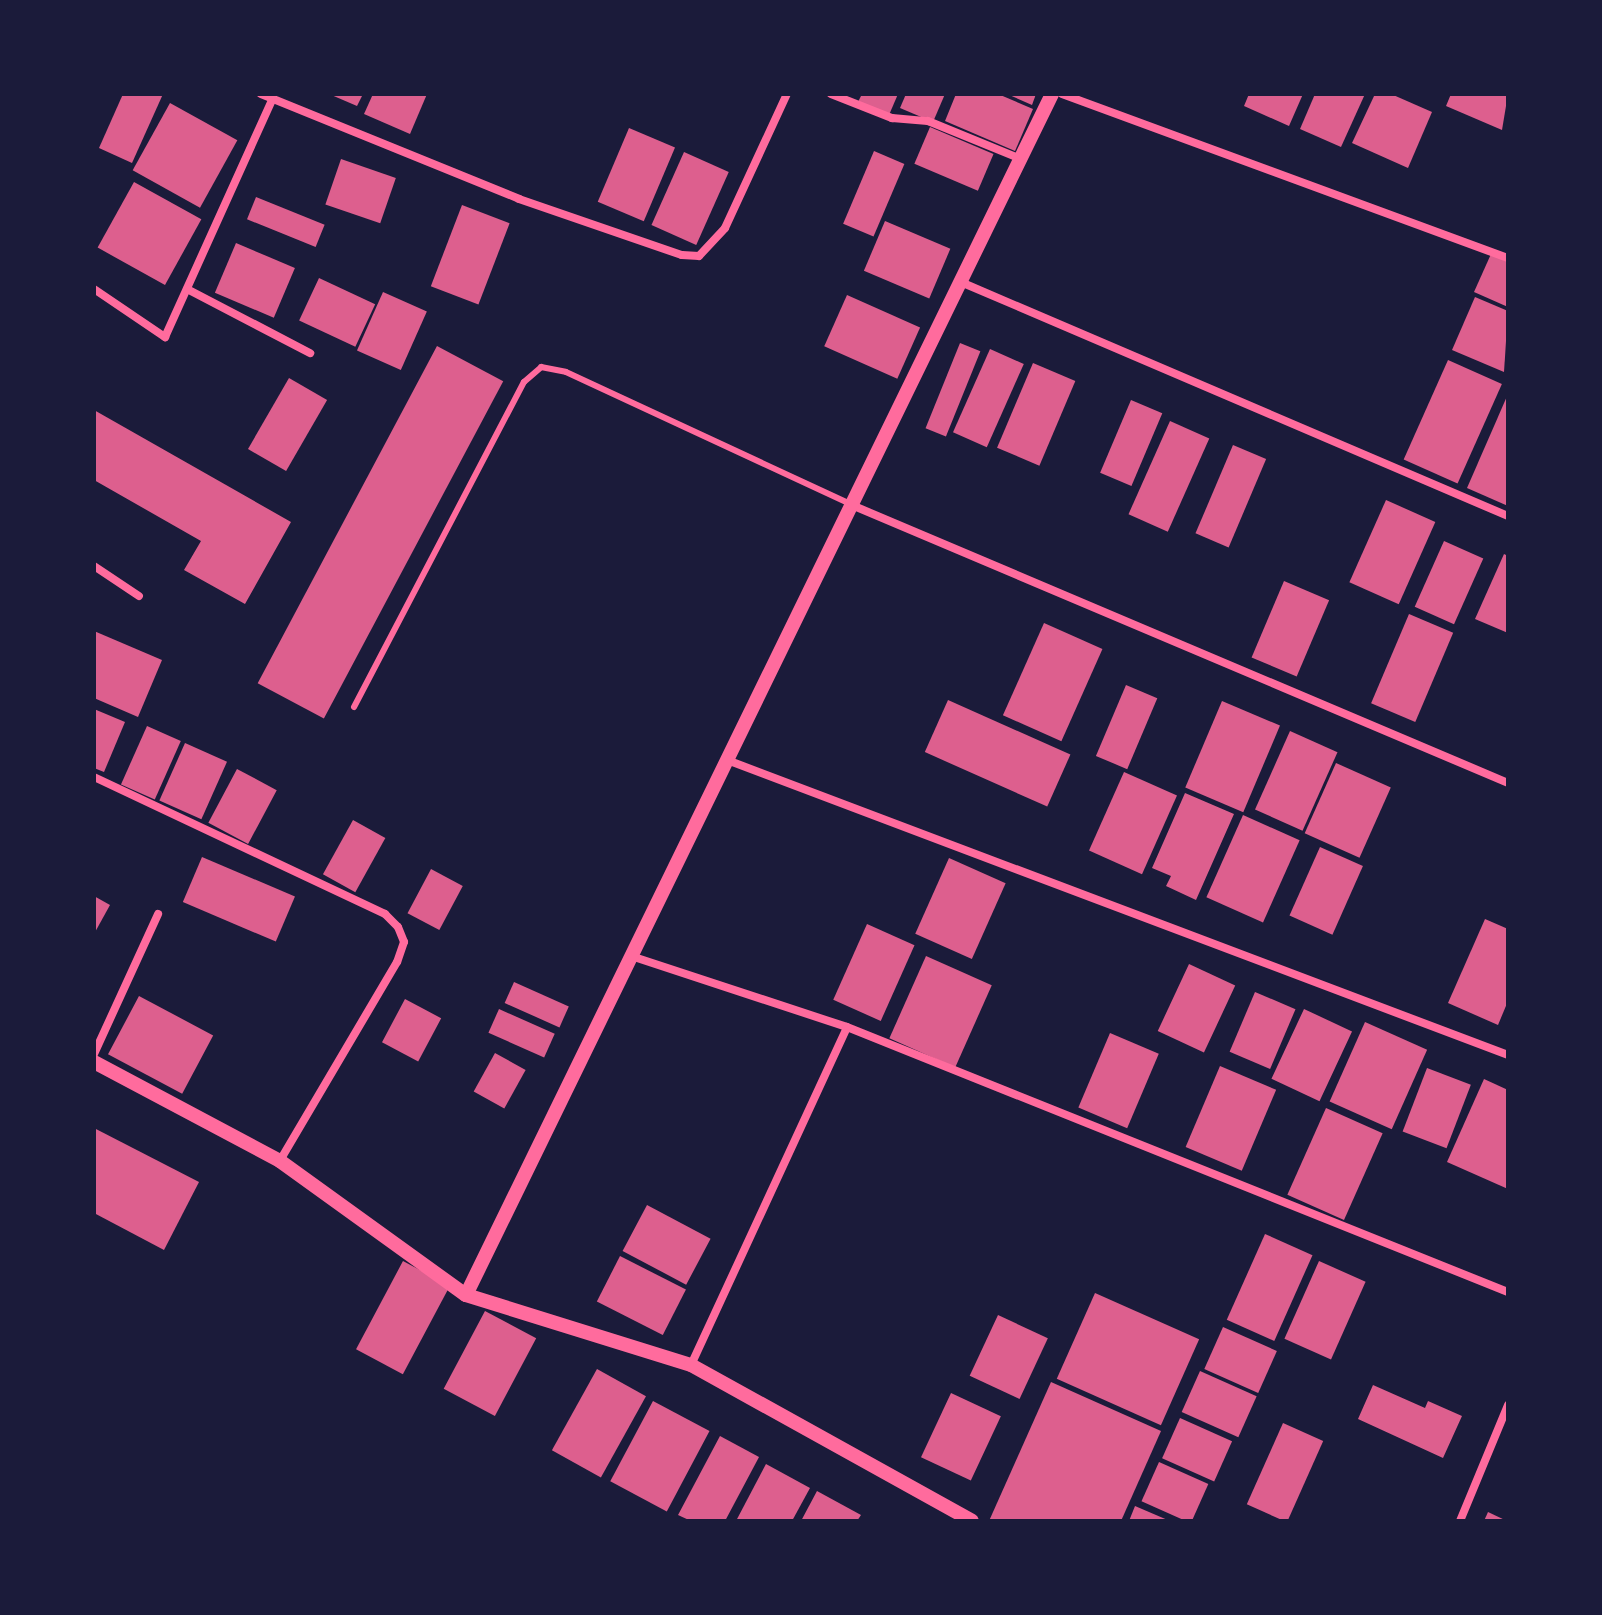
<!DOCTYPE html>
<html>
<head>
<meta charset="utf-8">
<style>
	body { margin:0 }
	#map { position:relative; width:1602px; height:1615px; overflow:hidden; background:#1b1b3a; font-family:Bitter,serif }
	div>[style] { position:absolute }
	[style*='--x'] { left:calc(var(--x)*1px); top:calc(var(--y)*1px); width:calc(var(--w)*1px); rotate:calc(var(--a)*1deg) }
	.building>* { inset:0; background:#dd5f8e; transform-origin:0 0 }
	.service>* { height:6px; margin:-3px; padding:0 3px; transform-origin:3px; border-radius:3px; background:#ff6b9d }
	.minor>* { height:8px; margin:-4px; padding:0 4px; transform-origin:4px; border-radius:4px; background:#ff6b9d }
	.tertiary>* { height:14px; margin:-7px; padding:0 7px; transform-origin:7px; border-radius:7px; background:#ff6b9d }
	span { translate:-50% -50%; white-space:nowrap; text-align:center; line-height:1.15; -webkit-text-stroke:8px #1b1b3a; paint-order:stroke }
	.frame { position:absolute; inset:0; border:96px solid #1b1b3a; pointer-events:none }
</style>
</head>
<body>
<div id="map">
	<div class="building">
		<div style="clip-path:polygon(123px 94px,163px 94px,132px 163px,99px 148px)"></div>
		<div style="clip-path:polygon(329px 94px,363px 94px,357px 106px)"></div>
		<div style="clip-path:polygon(373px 94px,427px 94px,410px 134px,364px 114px)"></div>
		<div style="clip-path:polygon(862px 94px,898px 94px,889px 115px,858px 102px)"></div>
		<div style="clip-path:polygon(906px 94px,945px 94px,933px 122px,900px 108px)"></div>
		<div style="clip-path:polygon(956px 94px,998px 94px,1033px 109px,1015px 151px,945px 121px)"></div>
		<div style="clip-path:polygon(1007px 94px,1036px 94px,1032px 105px)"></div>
		<div style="clip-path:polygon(1249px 94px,1303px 94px,1289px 126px,1244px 106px)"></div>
		<div style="clip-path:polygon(1315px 94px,1365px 94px,1341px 147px,1300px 129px)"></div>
		<div style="clip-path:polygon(1375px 94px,1391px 94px,1432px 112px,1408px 168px,1352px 143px)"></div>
		<div style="clip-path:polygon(1451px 94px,1508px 94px,1502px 130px,1446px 106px)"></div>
		<div style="left:170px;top:103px;width:77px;height:77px;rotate:29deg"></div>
		<div style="left:930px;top:127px;width:69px;height:40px;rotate:23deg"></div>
		<div style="left:629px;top:128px;width:50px;height:80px;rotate:23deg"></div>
		<div style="left:874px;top:151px;width:33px;height:79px;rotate:23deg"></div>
		<div style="left:684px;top:152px;width:49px;height:80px;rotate:24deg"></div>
		<div style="left:341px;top:159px;width:58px;height:48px;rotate:19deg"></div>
		<div style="left:134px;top:182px;width:77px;height:75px;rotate:29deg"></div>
		<div style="left:256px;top:197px;width:74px;height:24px;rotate:22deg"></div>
		<div style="left:462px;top:205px;width:51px;height:87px;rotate:21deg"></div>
		<div style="left:885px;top:221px;width:71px;height:54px;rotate:23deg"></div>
		<div style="left:236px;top:243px;width:64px;height:54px;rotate:23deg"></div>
		<div style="clip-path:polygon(1491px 254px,1508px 262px,1508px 307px,1474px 292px)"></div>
		<div style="left:319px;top:278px;width:62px;height:47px;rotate:25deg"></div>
		<div style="left:383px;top:292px;width:48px;height:64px;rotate:24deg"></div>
		<div style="left:847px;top:295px;width:80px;height:56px;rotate:24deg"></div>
		<div style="clip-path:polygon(1475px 297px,1508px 311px,1504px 372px,1452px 350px)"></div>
		<div style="left:960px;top:343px;width:22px;height:92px;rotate:22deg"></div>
		<div style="left:437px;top:346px;width:75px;height:382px;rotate:28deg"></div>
		<div style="left:990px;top:349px;width:37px;height:91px;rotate:24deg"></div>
		<div style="left:1448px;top:360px;width:59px;height:109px;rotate:24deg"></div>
		<div style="left:1033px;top:363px;width:46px;height:92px;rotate:23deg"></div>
		<div style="left:289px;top:378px;width:44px;height:82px;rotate:30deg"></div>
		<div style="clip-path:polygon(1508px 394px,1508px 506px,1467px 488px)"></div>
		<div style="left:1131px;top:400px;width:34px;height:79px;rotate:23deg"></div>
		<div style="clip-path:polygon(94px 410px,291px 522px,245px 604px,184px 570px,201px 541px,94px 480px)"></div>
		<div style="left:1170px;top:421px;width:43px;height:102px;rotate:24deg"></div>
		<div style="left:1233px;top:445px;width:36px;height:96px;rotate:23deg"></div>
		<div style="left:1386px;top:500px;width:54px;height:90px;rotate:24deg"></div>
		<div style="left:1444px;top:541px;width:43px;height:72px;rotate:24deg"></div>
		<div style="clip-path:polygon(1504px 554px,1508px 556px,1508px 633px,1475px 619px)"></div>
		<div style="left:1284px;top:581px;width:49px;height:83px;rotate:23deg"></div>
		<div style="left:1409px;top:614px;width:48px;height:97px;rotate:23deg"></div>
		<div style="left:1044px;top:623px;width:64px;height:101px;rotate:24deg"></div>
		<div style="clip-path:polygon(94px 631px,162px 660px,138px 717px,94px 698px)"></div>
		<div style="left:1126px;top:685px;width:34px;height:77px;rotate:23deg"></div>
		<div style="left:948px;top:700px;width:134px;height:57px;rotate:24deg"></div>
		<div style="left:1222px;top:701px;width:63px;height:94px;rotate:23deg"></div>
		<div style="clip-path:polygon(94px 709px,125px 722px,104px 772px,94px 768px)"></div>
		<div style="left:147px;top:726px;width:37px;height:64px;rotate:24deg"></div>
		<div style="left:1290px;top:731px;width:52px;height:86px;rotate:24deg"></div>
		<div style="left:185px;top:743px;width:46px;height:63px;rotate:24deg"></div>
		<div style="left:1336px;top:763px;width:60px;height:77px;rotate:24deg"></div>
		<div style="left:237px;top:769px;width:45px;height:61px;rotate:28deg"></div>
		<div style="left:1124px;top:772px;width:58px;height:86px;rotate:24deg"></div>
		<div style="clip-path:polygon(1185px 793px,1234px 814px,1196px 900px,1166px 886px,1171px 876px,1152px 868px)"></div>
		<div style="left:1243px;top:815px;width:62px;height:90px;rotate:24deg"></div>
		<div style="left:353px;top:820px;width:37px;height:62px;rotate:29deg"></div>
		<div style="left:1320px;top:847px;width:47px;height:75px;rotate:24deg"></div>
		<div style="left:202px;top:857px;width:101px;height:49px;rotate:23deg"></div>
		<div style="left:949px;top:858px;width:62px;height:83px;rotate:24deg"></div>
		<div style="left:431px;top:869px;width:36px;height:50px;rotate:28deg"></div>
		<div style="clip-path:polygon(94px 896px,110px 905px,94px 934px)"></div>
		<div style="clip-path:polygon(1485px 919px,1508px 929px,1508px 1001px,1498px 1025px,1448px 1003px)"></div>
		<div style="left:867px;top:924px;width:52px;height:83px;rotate:24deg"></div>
		<div style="left:926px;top:956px;width:72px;height:90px;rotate:24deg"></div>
		<div style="left:1189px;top:964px;width:51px;height:74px;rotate:25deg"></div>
		<div style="left:514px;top:982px;width:60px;height:23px;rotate:24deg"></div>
		<div style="left:1255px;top:992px;width:44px;height:65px;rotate:23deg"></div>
		<div style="left:139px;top:996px;width:84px;height:66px;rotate:28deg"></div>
		<div style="left:405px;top:999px;width:41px;height:49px;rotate:28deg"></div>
		<div style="left:499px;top:1009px;width:61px;height:26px;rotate:24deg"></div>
		<div style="left:1304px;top:1009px;width:53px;height:77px;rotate:25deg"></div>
		<div style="left:1365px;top:1022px;width:68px;height:87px;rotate:24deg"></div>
		<div style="left:1110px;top:1033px;width:53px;height:81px;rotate:23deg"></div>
		<div style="left:495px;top:1053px;width:35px;height:44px;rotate:29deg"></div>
		<div style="left:1220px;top:1066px;width:61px;height:88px;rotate:23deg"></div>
		<div style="left:1427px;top:1068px;width:47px;height:68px;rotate:21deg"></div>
		<div style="clip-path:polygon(1484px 1079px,1508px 1090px,1508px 1189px,1447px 1162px)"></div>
		<div style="left:1326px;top:1108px;width:62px;height:95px;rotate:24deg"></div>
		<div style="clip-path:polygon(94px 1128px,199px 1182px,164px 1250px,94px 1213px)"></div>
		<div style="left:647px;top:1205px;width:72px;height:52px;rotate:28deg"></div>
		<div style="left:1265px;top:1234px;width:52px;height:94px;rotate:24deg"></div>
		<div style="left:620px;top:1256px;width:74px;height:51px;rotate:27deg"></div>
		<div style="left:403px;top:1261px;width:53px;height:100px;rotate:28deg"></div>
		<div style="left:1319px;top:1261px;width:51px;height:85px;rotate:24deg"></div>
		<div style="left:1095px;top:1293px;width:114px;height:94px;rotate:24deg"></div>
		<div style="left:485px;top:1311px;width:58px;height:88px;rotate:28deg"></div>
		<div style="left:998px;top:1315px;width:55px;height:67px;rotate:25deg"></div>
		<div style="left:1223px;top:1327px;width:59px;height:46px;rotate:24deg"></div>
		<div style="left:597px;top:1369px;width:56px;height:93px;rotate:29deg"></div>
		<div style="left:1200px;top:1371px;width:62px;height:45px;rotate:24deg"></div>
		<div style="clip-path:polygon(1051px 1382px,1161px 1431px,1121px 1521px,989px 1521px)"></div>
		<div style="clip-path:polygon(1373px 1385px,1425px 1408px,1428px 1401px,1462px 1416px,1443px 1458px,1358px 1419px)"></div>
		<div style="left:951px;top:1393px;width:55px;height:71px;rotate:25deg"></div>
		<div style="left:653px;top:1401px;width:64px;height:91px;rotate:28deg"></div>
		<div style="left:1180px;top:1418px;width:57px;height:44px;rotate:24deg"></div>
		<div style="left:1283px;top:1423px;width:44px;height:89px;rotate:24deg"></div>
		<div style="clip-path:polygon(720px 1436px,759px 1457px,725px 1521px,691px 1521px,678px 1515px)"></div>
		<div style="left:1159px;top:1462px;width:54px;height:43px;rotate:24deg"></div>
		<div style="clip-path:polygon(766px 1464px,810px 1488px,792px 1521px,736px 1521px)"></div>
		<div style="clip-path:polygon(817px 1491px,861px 1515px,857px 1521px,801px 1521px)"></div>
		<div style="clip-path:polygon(1135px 1506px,1170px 1521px,1129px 1521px)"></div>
		<div style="clip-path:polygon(1488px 1512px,1507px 1521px,1484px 1521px)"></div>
	</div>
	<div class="service">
		<div style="--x:354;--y:707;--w:367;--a:-62.4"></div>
		<div style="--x:524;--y:382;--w:23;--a:-41"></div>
		<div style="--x:541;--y:367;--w:25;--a:11"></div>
		<div style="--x:566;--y:372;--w:313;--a:24.9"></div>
	</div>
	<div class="minor">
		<div style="--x:261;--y:94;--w:279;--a:22.1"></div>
		<div style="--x:519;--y:199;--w:172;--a:19"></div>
		<div style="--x:682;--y:255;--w:17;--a:3"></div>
		<div style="--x:699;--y:256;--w:38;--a:-47"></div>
		<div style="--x:725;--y:228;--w:148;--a:-65.2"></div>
		<div style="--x:831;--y:94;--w:66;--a:21.5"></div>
		<div style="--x:892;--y:118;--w:36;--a:5"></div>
		<div style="--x:928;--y:121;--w:100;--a:22.2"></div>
		<div style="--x:1062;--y:94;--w:475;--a:20.2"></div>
		<div style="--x:963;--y:283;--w:593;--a:23.15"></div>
		<div style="--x:94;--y:289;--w:86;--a:34.1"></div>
		<div style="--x:165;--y:337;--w:260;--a:-65.7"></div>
		<div style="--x:187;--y:289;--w:139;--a:27.5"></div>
		<div style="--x:854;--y:506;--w:710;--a:22.95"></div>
		<div style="--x:94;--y:566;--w:54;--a:33.7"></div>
		<div style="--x:727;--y:760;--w:835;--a:20.69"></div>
		<div style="--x:94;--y:777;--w:322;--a:25.2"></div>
		<div style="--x:385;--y:914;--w:18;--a:45"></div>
		<div style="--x:398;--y:927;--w:16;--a:68"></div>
		<div style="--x:404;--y:942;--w:21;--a:109"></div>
		<div style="--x:397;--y:962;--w:231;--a:120.5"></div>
		<div style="--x:631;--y:956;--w:227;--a:18.2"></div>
		<div style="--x:847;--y:1027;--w:712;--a:21.85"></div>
		<div style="--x:94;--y:1054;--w:154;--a:-65.4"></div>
		<div style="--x:691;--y:1365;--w:372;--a:-65.2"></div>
		<div style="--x:1460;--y:1521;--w:126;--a:-67.5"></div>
	</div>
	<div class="tertiary">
		<div style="--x:94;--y:1062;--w:211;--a:28"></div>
		<div style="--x:280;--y:1161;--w:229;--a:35.8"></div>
		<div style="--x:466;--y:1295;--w:236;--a:17.3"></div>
		<div style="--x:691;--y:1365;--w:321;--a:29"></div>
		<div style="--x:466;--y:1295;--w:1336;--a:-63.99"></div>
	</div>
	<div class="frame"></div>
</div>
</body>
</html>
